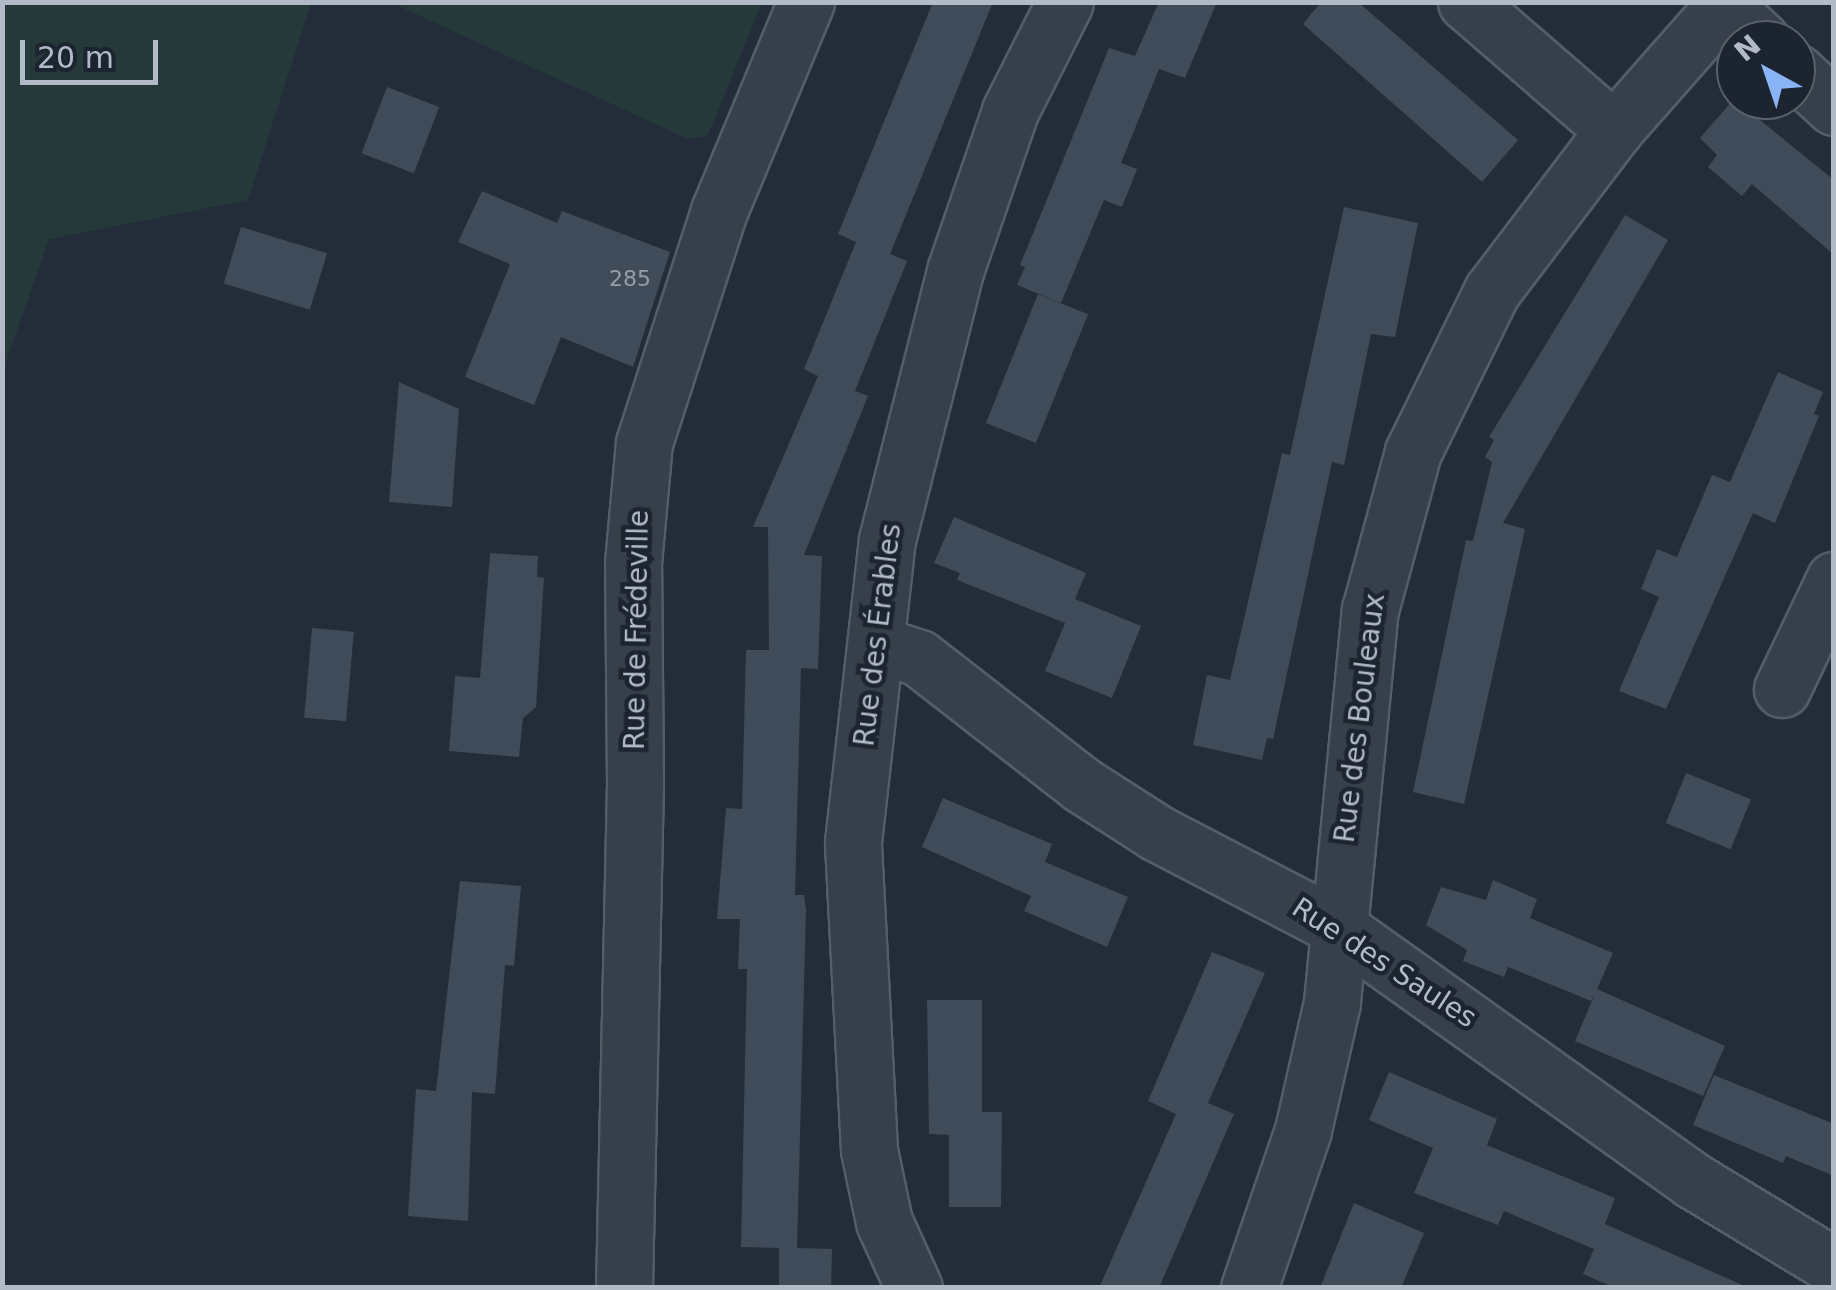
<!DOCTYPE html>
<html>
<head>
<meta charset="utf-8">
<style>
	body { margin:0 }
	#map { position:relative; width:1836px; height:1290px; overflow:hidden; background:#232d3a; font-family:"DejaVu Sans",sans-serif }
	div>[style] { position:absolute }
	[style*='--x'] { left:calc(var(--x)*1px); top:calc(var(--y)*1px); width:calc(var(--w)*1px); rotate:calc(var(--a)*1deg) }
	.green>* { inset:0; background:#25393b }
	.building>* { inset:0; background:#3f4b59; transform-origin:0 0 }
	.roads { filter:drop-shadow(2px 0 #545d68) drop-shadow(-2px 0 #545d68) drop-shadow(0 2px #545d68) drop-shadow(0 -2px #545d68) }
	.minor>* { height:55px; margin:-27.5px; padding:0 27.5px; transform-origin:27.5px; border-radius:27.5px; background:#363f4a }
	span { translate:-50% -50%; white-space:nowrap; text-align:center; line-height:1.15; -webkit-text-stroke:9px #1c242f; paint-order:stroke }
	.number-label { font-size:22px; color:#949eab }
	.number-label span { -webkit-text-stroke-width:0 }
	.street-label { font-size:28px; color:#b1bac6 }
	.frame { position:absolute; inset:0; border:5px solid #b1bac6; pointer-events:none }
	.north { position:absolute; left:1716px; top:20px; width:100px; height:100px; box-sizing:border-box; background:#1c242f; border:2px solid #58606b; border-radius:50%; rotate:320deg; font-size:28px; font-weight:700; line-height:40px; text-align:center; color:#b1bac6 }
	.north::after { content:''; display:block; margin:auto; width:35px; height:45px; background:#88b3f4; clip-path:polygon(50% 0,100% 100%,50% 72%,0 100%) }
	.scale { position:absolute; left:20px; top:40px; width:138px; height:45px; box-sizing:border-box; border:5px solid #b1bac6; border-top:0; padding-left:12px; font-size:30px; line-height:35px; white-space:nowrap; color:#b1bac6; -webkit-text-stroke:8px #1c242f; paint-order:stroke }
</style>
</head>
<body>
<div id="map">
	<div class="green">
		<div style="clip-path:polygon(3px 2px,311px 3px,248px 200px,49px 239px,3px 370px)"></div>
		<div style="clip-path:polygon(392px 3px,762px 3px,707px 137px,686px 138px)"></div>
	</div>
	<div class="building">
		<div style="clip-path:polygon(933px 2px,993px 2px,890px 254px,907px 261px,855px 391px,868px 396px,804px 555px,822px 556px,818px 669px,801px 668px,795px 895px,804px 895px,806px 910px,797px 1248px,832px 1249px,831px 1288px,779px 1288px,779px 1248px,741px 1247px,747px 969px,738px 969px,740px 919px,717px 919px,726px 808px,742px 809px,746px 650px,769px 650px,768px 527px,753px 527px,818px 376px,804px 369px,856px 242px,838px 234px)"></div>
		<div style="clip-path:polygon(1159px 2px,1217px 2px,1185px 78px,1159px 69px,1121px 163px,1137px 169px,1122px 207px,1104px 200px,1061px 303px,1017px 285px,1025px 267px,1020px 265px,1109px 48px,1135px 56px)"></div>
		<div style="clip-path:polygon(1321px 2px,1358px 2px,1518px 140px,1482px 182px,1303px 24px)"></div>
		<div style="left:387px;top:87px;width:56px;height:71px;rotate:21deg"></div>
		<div style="clip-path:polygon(1734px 99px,1834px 180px,1834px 255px,1752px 184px,1742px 196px,1708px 167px,1717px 155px,1700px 138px)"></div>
		<div style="clip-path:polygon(482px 191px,557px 223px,562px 211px,670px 252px,633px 367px,561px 337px,534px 405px,465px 377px,510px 264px,458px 242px)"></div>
		<div style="clip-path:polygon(1344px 207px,1418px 223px,1395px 337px,1371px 334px,1344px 465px,1332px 462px,1273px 739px,1267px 738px,1262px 760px,1193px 745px,1207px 675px,1230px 680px,1282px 453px,1290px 455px)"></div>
		<div style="clip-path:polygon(1625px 215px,1668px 240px,1503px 523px,1525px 529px,1464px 804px,1413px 792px,1466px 540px,1473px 541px,1492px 462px,1485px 457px,1494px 440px,1489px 437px)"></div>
		<div style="left:241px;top:227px;width:90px;height:59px;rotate:17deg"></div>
		<div style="left:1038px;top:294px;width:54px;height:139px;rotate:22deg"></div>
		<div style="clip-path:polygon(1778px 372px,1823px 392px,1814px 414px,1819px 416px,1775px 523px,1753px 513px,1666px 709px,1619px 691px,1659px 597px,1641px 589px,1657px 549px,1677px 557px,1712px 475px,1730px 482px)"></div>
		<div style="clip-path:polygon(399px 382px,459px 409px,452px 507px,389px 502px)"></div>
		<div style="clip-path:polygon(954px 517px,1086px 573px,1075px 599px,1141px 626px,1112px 698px,1045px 671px,1065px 623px,957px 580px,960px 573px,934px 563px)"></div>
		<div style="clip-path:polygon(490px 553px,538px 556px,537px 577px,544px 578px,536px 707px,523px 718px,519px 757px,449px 751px,455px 676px,480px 678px)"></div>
		<div style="left:312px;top:628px;width:42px;height:90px;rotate:5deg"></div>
		<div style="left:1686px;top:773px;width:70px;height:54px;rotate:22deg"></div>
		<div style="clip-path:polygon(943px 798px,1052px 844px,1045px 862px,1128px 897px,1107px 947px,1024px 911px,1031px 896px,922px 847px)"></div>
		<div style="clip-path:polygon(1493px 880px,1537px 899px,1530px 918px,1613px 953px,1597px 989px,1725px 1046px,1703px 1096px,1575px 1041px,1594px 996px,1591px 1001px,1508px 967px,1504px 977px,1463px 961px,1467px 950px,1426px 925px,1441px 887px,1486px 900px)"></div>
		<div style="clip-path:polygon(460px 881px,521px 886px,514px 966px,505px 965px,495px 1094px,472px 1092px,468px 1221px,408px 1216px,416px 1089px,436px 1091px)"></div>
		<div style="clip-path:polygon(1212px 952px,1265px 973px,1208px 1103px,1234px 1114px,1159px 1288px,1099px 1288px,1176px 1114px,1148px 1101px)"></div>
		<div style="clip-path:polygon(927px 1000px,982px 1000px,982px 1112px,1002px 1112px,1001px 1207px,949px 1207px,949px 1135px,929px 1134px)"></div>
		<div style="clip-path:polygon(1389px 1072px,1497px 1119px,1487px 1145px,1615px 1198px,1605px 1224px,1749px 1288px,1615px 1288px,1583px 1274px,1594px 1249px,1504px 1211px,1498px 1225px,1414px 1193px,1433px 1148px,1369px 1120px)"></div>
		<div style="clip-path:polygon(1714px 1075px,1834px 1124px,1834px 1176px,1786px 1156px,1783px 1163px,1693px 1125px)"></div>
		<div style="clip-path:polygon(1354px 1203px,1424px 1233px,1401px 1288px,1320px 1288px)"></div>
	</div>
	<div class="roads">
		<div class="minor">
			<div style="--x:1466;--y:2;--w:196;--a:40.9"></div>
			<div style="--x:1724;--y:5;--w:51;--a:43.4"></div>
			<div style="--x:1796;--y:72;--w:52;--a:42.6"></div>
			<div style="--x:876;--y:644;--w:45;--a:18"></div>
			<div style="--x:919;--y:658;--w:207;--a:37.9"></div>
			<div style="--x:1082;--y:785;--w:89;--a:32.6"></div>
			<div style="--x:1157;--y:833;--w:202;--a:27.5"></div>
			<div style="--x:1336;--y:926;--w:437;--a:35.5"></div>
			<div style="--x:1692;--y:1180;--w:166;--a:31.2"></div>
			<div style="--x:1782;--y:689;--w:121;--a:-64.5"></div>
			<div style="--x:624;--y:1288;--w:504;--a:-88.75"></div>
			<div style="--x:635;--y:784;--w:221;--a:-90.5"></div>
			<div style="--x:633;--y:563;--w:121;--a:-84.8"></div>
			<div style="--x:644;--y:443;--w:244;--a:-72.1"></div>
			<div style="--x:719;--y:211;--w:226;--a:-67.4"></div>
			<div style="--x:914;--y:1288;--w:72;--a:-114.4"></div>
			<div style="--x:884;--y:1222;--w:74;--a:-101.8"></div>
			<div style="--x:869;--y:1150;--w:308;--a:-93"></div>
			<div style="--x:853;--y:842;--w:304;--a:-83.6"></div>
			<div style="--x:887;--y:540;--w:277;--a:-75.8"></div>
			<div style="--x:955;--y:271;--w:169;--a:-71"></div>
			<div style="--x:1010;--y:111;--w:122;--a:-63.2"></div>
			<div style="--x:1249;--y:1288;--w:167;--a:-71.1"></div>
			<div style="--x:1303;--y:1130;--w:131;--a:-77.2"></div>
			<div style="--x:1332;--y:1002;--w:394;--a:-84.5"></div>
			<div style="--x:1370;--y:610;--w:164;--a:-74.8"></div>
			<div style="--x:1413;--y:452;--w:179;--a:-63.9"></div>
			<div style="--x:1492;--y:291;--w:202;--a:-52.8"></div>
			<div style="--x:1614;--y:130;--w:171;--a:-48.6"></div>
		</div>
	</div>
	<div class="number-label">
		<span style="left:630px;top:279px">285</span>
	</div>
	<div class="street-label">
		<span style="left:637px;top:630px;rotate:-89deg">Rue de Frédeville</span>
		<span style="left:878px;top:635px;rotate:-83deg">Rue des Érables</span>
		<span style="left:1360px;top:718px;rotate:-83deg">Rue des Bouleaux</span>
		<span style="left:1384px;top:963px;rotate:33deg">Rue des Saules</span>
	</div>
	<div class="frame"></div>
	<div class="north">N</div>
	<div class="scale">20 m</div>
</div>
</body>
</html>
